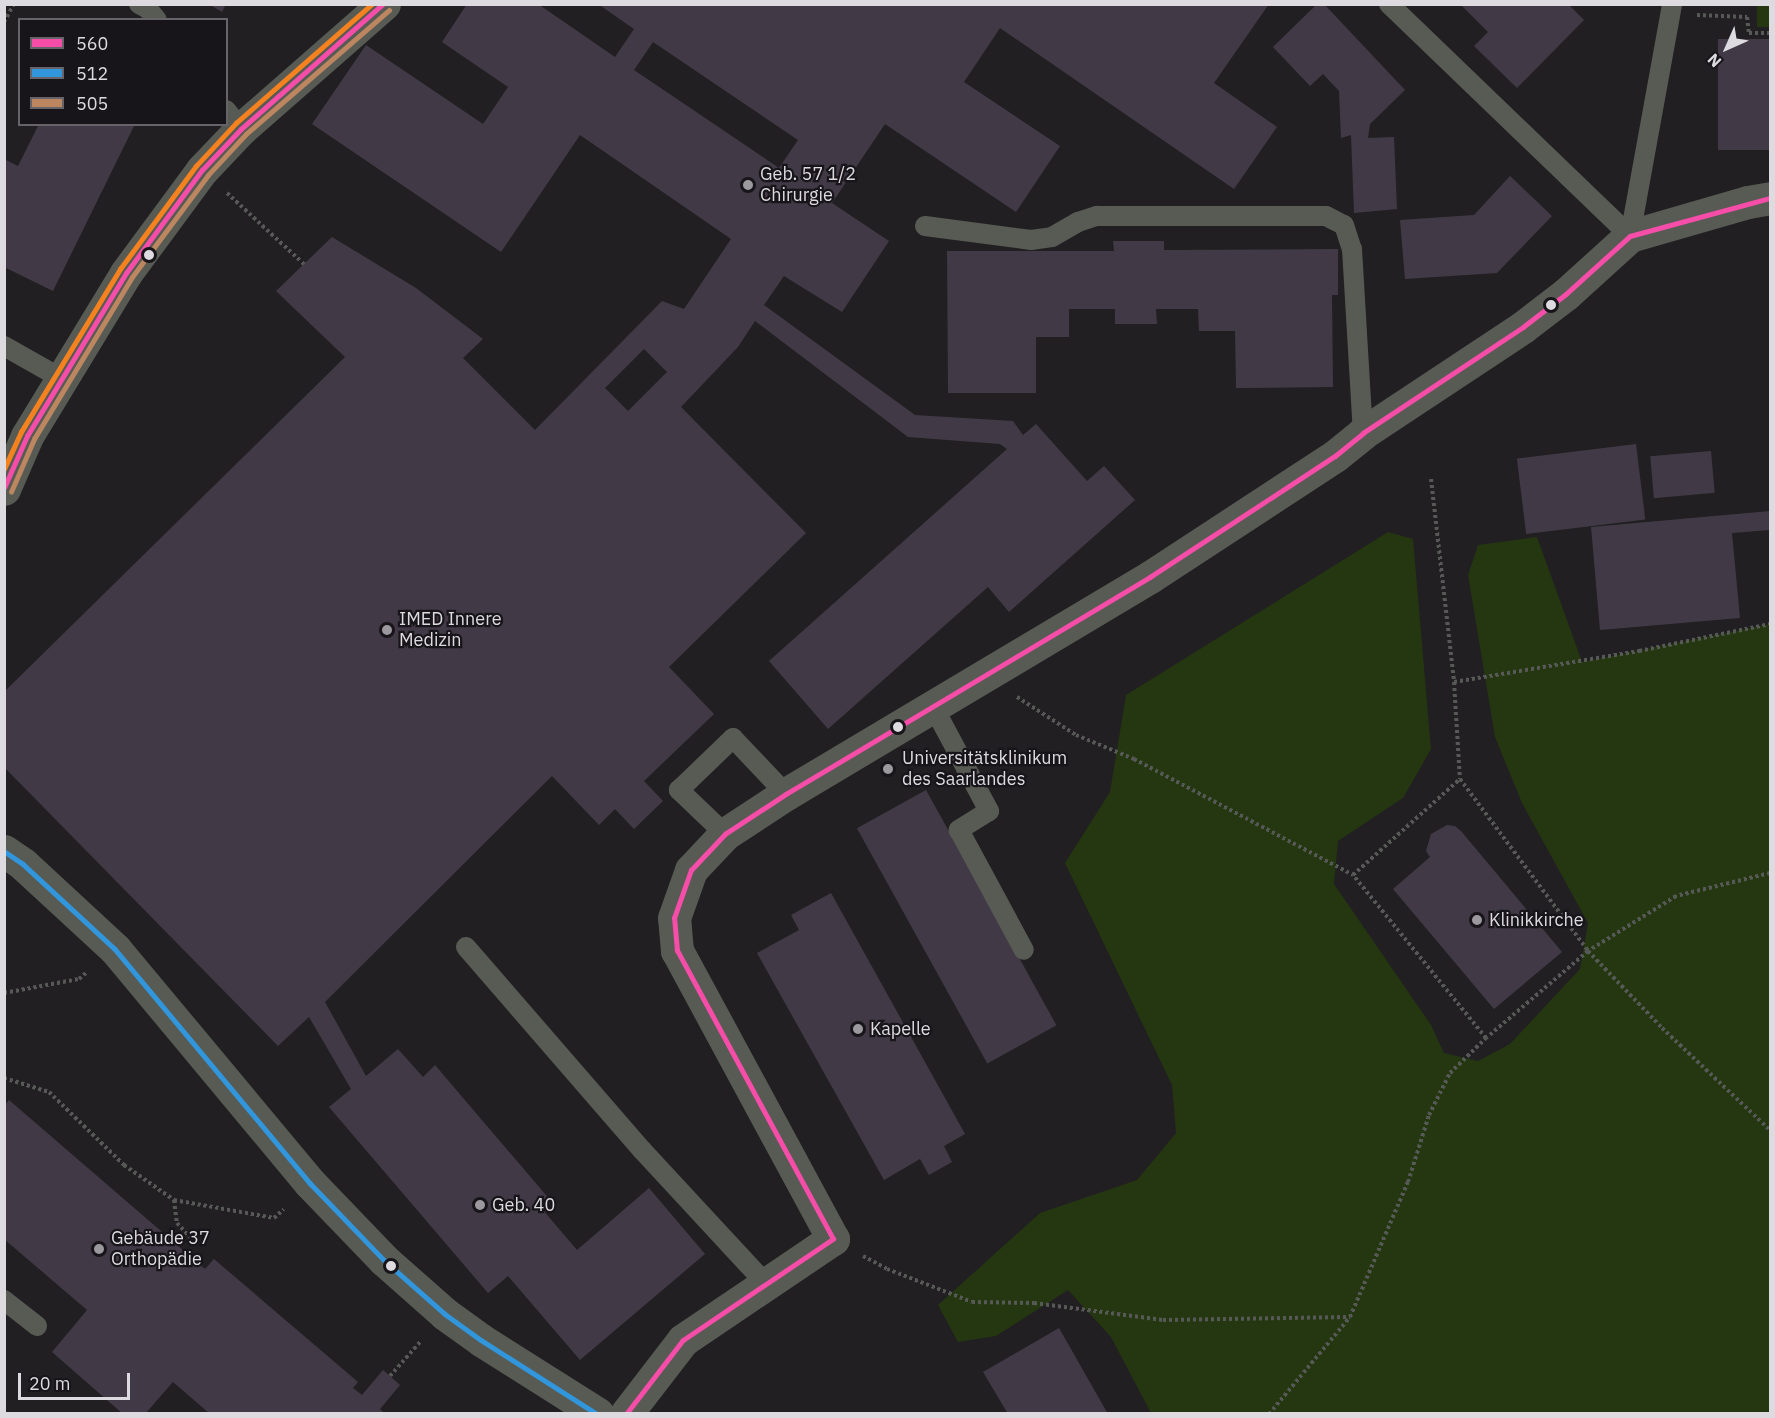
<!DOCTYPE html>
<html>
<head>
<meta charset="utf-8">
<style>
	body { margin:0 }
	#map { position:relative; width:1775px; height:1418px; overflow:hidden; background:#211f22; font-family:"IBM Plex Sans",sans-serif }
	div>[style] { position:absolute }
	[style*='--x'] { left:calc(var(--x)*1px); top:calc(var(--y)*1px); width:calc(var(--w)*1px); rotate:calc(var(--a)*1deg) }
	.green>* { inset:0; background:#243711; transform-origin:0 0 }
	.building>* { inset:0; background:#413a46; transform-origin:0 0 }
	.path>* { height:4px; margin-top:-2px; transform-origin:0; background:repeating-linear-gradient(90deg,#575956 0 3px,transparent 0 6px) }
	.service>* { height:20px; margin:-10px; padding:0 10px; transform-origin:10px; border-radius:10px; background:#575b54 }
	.minor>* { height:33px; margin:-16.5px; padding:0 16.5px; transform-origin:16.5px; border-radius:16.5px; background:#575b54 }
	.bus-1>* { height:4.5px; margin:-2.25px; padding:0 2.25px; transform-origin:2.25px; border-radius:2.25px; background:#f54da8 }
	.bus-2>* { height:4.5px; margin:-2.25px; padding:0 2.25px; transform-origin:2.25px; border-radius:2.25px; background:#3296dd }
	.bus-3>* { height:4.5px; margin:-2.25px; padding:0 2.25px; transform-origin:2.25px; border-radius:2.25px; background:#bb8660 }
	.bus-4>* { height:4.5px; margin:-2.25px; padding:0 2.25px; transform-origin:2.25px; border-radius:2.25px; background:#f6821f }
	.dots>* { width:16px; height:16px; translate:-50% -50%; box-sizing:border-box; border:3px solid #18151a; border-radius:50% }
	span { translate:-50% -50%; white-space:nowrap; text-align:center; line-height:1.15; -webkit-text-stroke:4.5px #18151a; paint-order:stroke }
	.poi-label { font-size:18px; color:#dddbdf }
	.left { translate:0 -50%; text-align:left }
	.frame { position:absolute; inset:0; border:6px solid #dddbdf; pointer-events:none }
	.legend { position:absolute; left:18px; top:18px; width:210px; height:108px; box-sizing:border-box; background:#18151a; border:2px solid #676469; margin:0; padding:8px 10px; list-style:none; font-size:18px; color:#dddbdf }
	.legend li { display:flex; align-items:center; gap:12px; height:30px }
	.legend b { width:30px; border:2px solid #676469 }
	.north { position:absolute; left:1697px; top:18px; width:60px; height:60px; -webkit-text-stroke:4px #18151a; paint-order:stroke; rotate:225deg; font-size:16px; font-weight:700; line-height:24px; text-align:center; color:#dddbdf }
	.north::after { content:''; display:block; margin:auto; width:21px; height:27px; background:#dddbdf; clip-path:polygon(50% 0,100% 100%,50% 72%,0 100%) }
	.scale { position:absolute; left:18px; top:1373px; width:112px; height:27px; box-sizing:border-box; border:3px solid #dddbdf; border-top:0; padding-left:8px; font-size:18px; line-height:21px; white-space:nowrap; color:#dddbdf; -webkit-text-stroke:4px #18151a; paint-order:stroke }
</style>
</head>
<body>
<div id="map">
	<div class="green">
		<div style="left:1757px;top:5px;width:13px;height:22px"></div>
		<div style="clip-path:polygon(1388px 532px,1413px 539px,1431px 749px,1403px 798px,1338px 841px,1334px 884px,1431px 1025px,1444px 1053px,1478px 1061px,1510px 1044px,1580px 969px,1588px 923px,1522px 803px,1495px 737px,1468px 575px,1478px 545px,1537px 537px,1582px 662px,1770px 624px,1770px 1413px,1151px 1413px,1111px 1337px,1068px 1290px,996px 1336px,958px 1342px,938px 1305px,1040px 1213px,1137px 1180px,1176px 1133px,1172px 1085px,1065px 863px,1110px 792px,1126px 695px)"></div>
	</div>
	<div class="building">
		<div style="clip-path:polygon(209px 4px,226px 4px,222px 12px)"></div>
		<div style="clip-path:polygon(evenodd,467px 4px,538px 4px,615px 57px,634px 29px,598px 4px,1269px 4px,1214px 83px,1277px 127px,1234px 189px,1000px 28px,964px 82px,1060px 146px,1016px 212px,885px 124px,832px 203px,889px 241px,842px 312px,784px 276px,764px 305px,915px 415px,1013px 421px,1023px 435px,1036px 424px,1087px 481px,1104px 466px,1135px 500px,1009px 612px,988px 587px,828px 729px,769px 661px,1007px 449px,1000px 444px,908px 437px,755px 321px,738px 347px,681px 407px,806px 533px,669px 667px,714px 714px,644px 781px,663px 801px,634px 829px,615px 809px,599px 825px,552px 776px,325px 1002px,366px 1076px,398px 1049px,423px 1077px,435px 1065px,551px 1201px,542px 1209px,577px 1250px,649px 1188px,705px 1254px,580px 1360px,508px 1276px,488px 1293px,329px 1107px,351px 1089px,309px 1017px,278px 1046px,4px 767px,4px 692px,345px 357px,276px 291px,332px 237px,416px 288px,483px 339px,463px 358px,535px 430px,662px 301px,684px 309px,731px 239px,580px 135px,501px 252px,312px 124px,366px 45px,483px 124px,508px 87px,442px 42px,467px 4px,653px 42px,798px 140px,779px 168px,634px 70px,653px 42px,467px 4px,644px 349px,667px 372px,628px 411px,605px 388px,644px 349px)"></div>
		<div style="clip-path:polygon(1317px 4px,1324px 4px,1405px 90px,1370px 124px,1368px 138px,1394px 137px,1397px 209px,1354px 213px,1351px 135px,1341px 138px,1339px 91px,1323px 74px,1310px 86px,1273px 47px)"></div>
		<div style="clip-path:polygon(1460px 4px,1568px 4px,1584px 20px,1517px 88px,1474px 46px,1488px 32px)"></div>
		<div style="left:1770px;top:39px;width:111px;height:52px;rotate:90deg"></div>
		<div style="clip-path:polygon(39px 124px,135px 124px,53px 291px,4px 267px,4px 159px,18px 166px)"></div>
		<div style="clip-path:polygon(1510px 176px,1552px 216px,1497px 273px,1405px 279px,1400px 220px,1474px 215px)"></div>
		<div style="clip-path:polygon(1113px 241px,1164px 241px,1164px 250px,1338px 249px,1338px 295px,1332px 295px,1333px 387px,1236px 388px,1235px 331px,1199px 331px,1198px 309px,1156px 309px,1157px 324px,1115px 324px,1115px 309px,1069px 309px,1069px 337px,1036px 337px,1036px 393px,948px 393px,947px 251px,1114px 251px)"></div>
		<div style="left:1636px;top:444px;width:76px;height:120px;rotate:83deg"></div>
		<div style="left:1711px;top:451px;width:42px;height:61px;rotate:85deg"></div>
		<div style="clip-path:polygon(1770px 511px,1770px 530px,1732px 533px,1740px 618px,1600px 630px,1591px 527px)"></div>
		<div style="left:926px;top:790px;width:269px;height:79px;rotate:61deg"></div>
		<div style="clip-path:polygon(1447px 825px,1455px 826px,1461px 831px,1562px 952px,1494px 1009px,1393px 889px,1430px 857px,1426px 851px,1431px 834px)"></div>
		<div style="clip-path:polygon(831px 893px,965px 1134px,944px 1146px,952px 1162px,929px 1175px,920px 1159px,884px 1180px,757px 953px,799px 930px,791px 915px)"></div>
		<div style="clip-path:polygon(9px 1100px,205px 1269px,214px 1259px,358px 1382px,353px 1388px,362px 1395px,383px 1370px,400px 1385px,380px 1409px,385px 1414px,210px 1414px,173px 1382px,145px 1414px,123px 1414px,52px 1352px,87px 1310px,4px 1239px,4px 1106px)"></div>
		<div style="clip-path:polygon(1059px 1328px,1108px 1414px,1008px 1414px,983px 1372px)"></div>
	</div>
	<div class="path">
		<div style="--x:1697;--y:15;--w:50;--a:2.3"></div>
		<div style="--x:1747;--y:17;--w:16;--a:83"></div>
		<div style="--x:1749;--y:33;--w:21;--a:0"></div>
		<div style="--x:4;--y:22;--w:21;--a:-61"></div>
		<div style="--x:227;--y:193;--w:105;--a:42.7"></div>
		<div style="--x:1431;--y:479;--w:204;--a:83.5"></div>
		<div style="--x:1454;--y:682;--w:97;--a:86.5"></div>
		<div style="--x:1460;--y:779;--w:214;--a:53.3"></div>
		<div style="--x:1588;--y:951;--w:134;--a:139.5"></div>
		<div style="--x:1486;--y:1038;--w:210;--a:-129.2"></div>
		<div style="--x:1353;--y:875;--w:144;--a:-41.9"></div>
		<div style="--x:1454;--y:682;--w:188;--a:-9.5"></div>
		<div style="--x:1639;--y:651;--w:134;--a:-11.6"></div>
		<div style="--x:1017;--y:697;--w:70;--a:32.8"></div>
		<div style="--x:1076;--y:735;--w:63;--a:22.5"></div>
		<div style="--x:1134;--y:759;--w:248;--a:27.9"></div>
		<div style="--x:1770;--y:873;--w:97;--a:166.3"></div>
		<div style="--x:1676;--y:896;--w:104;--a:148"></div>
		<div style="--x:1588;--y:951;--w:107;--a:46.1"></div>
		<div style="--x:1662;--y:1028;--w:149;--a:43.4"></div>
		<div style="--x:4;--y:993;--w:76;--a:-10.6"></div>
		<div style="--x:79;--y:979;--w:11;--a:-41"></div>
		<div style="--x:4;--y:1078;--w:47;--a:17.3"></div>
		<div style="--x:49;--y:1092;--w:105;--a:44.2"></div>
		<div style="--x:124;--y:1165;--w:61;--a:35"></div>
		<div style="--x:174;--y:1200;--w:102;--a:10.2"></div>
		<div style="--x:274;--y:1218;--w:13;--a:-42"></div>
		<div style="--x:174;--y:1200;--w:23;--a:83"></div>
		<div style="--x:177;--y:1223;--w:23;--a:47"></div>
		<div style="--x:863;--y:1256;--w:27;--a:28"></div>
		<div style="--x:887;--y:1269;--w:91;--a:21.2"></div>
		<div style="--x:972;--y:1302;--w:62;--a:0.9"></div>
		<div style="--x:1034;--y:1303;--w:130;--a:7.5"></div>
		<div style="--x:1163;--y:1320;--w:187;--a:-0.9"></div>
		<div style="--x:390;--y:1376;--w:47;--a:-48.5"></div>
		<div style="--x:1269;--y:1414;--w:126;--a:-50.1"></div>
		<div style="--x:1350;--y:1317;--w:147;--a:-66.8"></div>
		<div style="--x:1408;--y:1182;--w:70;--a:-72.6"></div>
		<div style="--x:1429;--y:1115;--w:47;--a:-63.4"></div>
		<div style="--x:1450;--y:1073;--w:50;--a:-44.2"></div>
	</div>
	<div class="service">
		<div style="--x:139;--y:4;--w:10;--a:29"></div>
		<div style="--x:148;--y:9;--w:14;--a:51"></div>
		<div style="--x:1389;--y:4;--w:335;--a:43.9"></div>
		<div style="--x:226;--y:110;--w:24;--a:52"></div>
		<div style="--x:925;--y:226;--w:107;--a:7.5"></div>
		<div style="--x:1031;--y:240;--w:21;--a:-8"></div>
		<div style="--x:1052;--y:237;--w:30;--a:-30"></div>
		<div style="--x:1078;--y:222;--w:20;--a:-18"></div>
		<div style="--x:1097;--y:216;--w:229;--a:0"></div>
		<div style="--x:1326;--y:216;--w:20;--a:27"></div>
		<div style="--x:1344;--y:225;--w:25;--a:72"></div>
		<div style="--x:1352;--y:249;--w:184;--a:86.6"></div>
		<div style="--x:1630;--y:236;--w:236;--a:-79.7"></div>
		<div style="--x:4;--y:346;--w:69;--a:29.5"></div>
		<div style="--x:934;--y:708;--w:117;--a:61.9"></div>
		<div style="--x:989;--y:811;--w:36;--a:148"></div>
		<div style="--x:959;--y:830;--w:136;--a:61.6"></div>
		<div style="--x:725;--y:834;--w:64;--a:-136.3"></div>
		<div style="--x:679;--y:790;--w:75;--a:-43.9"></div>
		<div style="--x:733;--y:738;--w:77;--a:46.6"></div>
		<div style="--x:466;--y:947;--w:269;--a:49.1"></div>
		<div style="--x:642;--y:1150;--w:181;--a:47.2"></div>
		<div style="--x:4;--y:1300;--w:42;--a:38.2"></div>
	</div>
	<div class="minor">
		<div style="--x:4;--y:489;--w:58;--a:-66.5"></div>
		<div style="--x:27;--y:436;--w:191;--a:-58.7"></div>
		<div style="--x:126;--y:273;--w:128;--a:-53.6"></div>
		<div style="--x:202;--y:170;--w:57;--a:-46.4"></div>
		<div style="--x:241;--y:129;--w:190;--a:-41.2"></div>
		<div style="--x:4;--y:851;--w:23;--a:34"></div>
		<div style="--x:23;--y:864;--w:125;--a:42.7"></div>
		<div style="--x:115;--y:949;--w:305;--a:50.2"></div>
		<div style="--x:310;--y:1183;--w:107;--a:46.1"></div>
		<div style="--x:384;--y:1260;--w:81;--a:41.5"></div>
		<div style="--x:445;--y:1314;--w:44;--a:35.8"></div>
		<div style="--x:481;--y:1340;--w:138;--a:32.3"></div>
		<div style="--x:626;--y:1414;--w:93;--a:-52.4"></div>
		<div style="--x:683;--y:1340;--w:181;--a:-34"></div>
		<div style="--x:833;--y:1239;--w:328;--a:-118.4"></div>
		<div style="--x:677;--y:951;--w:33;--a:-95"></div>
		<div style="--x:674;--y:918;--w:51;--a:-70.5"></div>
		<div style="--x:691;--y:870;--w:50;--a:-46.6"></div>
		<div style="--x:725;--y:834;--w:73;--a:-33.3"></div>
		<div style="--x:786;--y:794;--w:424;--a:-30.8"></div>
		<div style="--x:1150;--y:577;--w:221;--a:-33.2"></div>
		<div style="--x:1335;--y:456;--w:36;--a:-39"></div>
		<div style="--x:1363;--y:433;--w:192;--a:-33.5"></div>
		<div style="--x:1523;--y:327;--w:54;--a:-37.5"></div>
		<div style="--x:1566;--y:294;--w:86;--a:-42.2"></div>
		<div style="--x:1630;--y:236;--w:123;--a:-16.1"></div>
		<div style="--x:1748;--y:202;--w:22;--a:-10"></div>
	</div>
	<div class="bus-1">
		<div style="--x:4;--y:488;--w:57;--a:-66.1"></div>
		<div style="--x:27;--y:436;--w:191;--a:-58.7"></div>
		<div style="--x:126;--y:273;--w:128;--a:-53.6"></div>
		<div style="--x:202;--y:170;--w:57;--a:-46.4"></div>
		<div style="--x:241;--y:129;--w:189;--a:-41.4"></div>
		<div style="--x:626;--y:1414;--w:93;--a:-52.4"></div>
		<div style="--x:683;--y:1340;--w:181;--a:-34"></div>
		<div style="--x:833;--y:1239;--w:328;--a:-118.4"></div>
		<div style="--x:677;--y:951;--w:33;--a:-95"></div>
		<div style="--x:674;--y:918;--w:51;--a:-70.5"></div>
		<div style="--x:691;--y:870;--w:50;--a:-46.6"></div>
		<div style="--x:725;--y:834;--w:73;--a:-33.3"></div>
		<div style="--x:786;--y:794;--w:424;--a:-30.8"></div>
		<div style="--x:1150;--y:577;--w:221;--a:-33.2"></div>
		<div style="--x:1335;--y:456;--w:36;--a:-39"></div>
		<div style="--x:1363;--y:433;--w:192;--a:-33.5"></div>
		<div style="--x:1523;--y:327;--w:54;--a:-37.5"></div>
		<div style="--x:1566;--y:294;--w:86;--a:-42.2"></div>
		<div style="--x:1630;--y:236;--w:145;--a:-15.2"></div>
	</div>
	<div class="bus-2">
		<div style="--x:4;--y:851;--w:23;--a:34"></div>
		<div style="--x:23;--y:864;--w:125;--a:42.7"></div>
		<div style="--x:115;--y:949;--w:305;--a:50.2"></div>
		<div style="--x:310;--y:1183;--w:107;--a:46.1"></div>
		<div style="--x:384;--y:1260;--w:81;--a:41.5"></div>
		<div style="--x:445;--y:1314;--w:44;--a:35.8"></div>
		<div style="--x:481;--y:1340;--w:138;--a:32.5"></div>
	</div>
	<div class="bus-3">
		<div style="--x:11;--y:492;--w:58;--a:-66.5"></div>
		<div style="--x:34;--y:439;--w:189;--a:-58.8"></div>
		<div style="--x:132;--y:277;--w:127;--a:-53.3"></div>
		<div style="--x:208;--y:175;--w:56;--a:-47.2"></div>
		<div style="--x:246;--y:134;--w:189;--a:-40.9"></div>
	</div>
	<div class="bus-4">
		<div style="--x:4;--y:469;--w:41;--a:-65.3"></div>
		<div style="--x:21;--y:432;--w:191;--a:-58.7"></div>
		<div style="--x:120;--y:269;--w:128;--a:-53.6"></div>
		<div style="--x:196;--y:166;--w:59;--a:-47.1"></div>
		<div style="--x:236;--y:123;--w:181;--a:-41.2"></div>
	</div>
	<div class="dots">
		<div style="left:748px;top:185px;background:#9b999d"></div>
		<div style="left:149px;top:255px;background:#dddbdf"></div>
		<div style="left:1551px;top:305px;background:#dddbdf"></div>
		<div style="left:387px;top:630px;background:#9b999d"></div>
		<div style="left:898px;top:727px;background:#dddbdf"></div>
		<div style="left:888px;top:769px;background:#9b999d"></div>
		<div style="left:1477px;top:920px;background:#9b999d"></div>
		<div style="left:858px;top:1029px;background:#9b999d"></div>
		<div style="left:480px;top:1205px;background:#9b999d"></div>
		<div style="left:99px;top:1249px;background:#9b999d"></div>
		<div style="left:391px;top:1266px;background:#dddbdf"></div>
	</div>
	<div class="poi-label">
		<span class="left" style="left:760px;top:185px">Geb. 57 1/2<br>Chirurgie</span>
		<span class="left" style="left:399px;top:630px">IMED Innere<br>Medizin</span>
		<span class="left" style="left:902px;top:769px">Universitätsklinikum<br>des Saarlandes</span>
		<span class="left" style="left:1489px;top:920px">Klinikkirche</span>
		<span class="left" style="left:870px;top:1029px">Kapelle</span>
		<span class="left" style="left:492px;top:1205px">Geb. 40</span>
		<span class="left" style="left:111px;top:1249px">Gebäude 37<br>Orthopädie</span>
	</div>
	<div class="frame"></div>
	<ul class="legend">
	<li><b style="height:8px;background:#f54da8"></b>560</li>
	<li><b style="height:8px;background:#3296dd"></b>512</li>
	<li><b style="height:8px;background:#bb8660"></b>505</li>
	</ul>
	<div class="north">N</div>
	<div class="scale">20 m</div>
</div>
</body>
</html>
